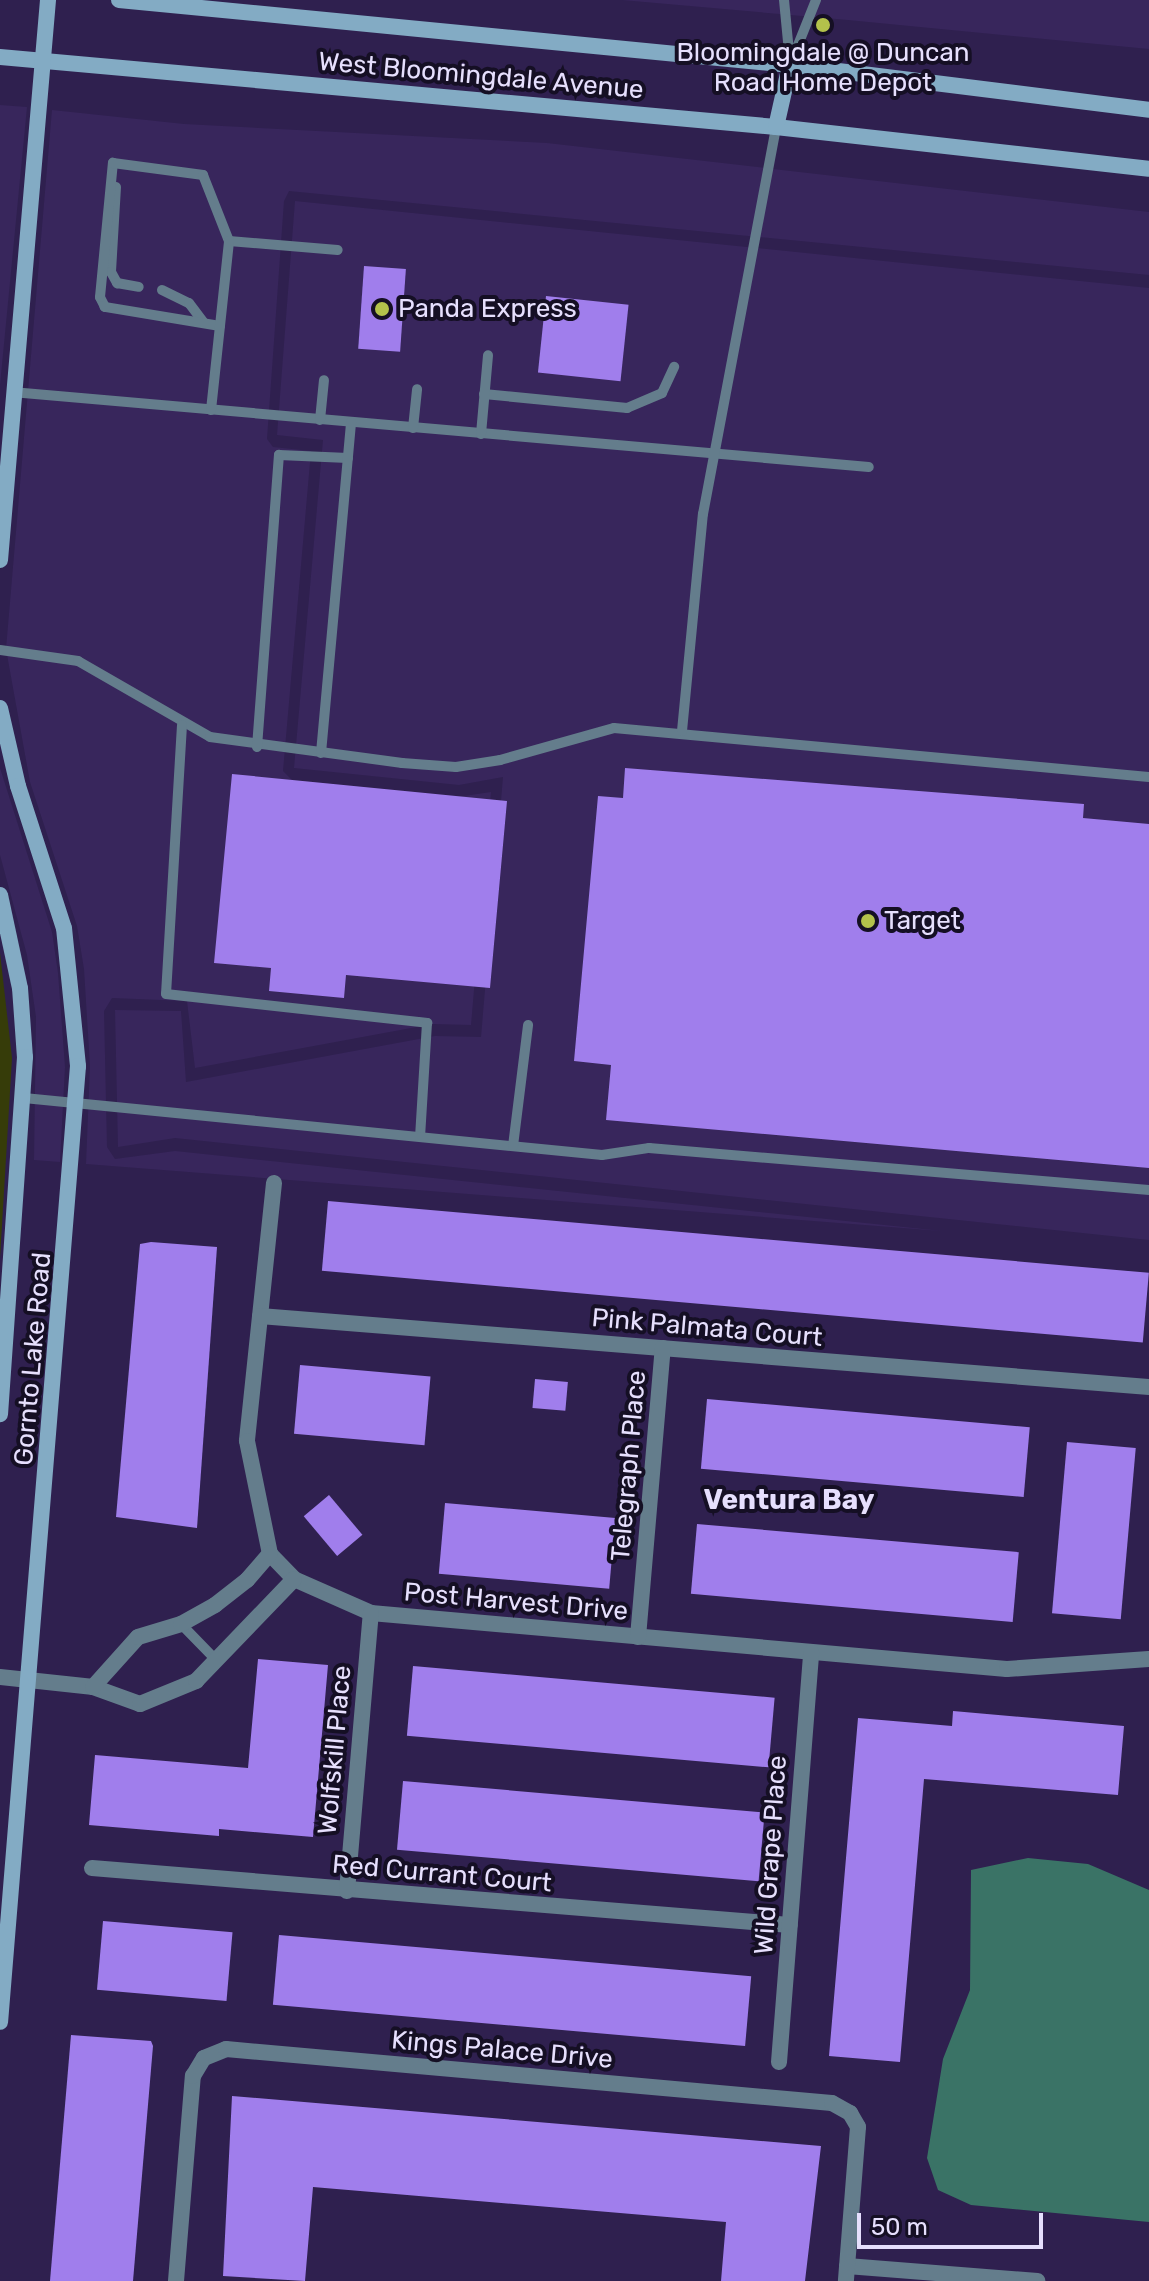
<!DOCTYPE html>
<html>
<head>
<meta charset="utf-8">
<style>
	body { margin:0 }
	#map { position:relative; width:1149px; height:2281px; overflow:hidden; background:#2f204f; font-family:Rubik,sans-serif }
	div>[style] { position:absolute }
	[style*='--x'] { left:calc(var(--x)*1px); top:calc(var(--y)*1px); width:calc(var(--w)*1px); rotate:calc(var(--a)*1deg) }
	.built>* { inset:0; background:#38265c }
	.green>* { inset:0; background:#363c09 }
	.water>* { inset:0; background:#3a7366 }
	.building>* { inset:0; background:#a07eec; transform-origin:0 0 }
	.lane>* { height:10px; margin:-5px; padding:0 5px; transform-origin:5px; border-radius:5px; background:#647d8c }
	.street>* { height:16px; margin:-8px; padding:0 8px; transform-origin:8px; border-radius:8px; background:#647d8c }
	.secondary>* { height:16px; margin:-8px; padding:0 8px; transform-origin:8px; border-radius:8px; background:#83abc4 }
	.dots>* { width:22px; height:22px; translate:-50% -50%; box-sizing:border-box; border:4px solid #150f24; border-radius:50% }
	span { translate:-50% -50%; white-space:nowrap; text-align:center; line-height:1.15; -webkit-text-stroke:8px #150f24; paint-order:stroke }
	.poi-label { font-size:26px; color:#e6dffd }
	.left { translate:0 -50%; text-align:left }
	.street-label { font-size:26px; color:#e6dffd }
	.neighbourhood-label { font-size:28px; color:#e6dffd; font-weight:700 }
	.scale { position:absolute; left:857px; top:2213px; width:186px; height:36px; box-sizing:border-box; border:4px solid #e6dffd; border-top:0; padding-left:10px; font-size:24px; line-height:28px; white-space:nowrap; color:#e6dffd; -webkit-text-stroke:6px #150f24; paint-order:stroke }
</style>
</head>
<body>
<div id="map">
	<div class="built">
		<div style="clip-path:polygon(622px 0,1149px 0,1149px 49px,848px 20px)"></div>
		<div style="clip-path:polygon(0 105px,27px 107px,0 385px)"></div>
		<div style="clip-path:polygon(52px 110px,184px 124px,547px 143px,1149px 212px,1149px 275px,289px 191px,284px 201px,267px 439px,273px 447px,311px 451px,283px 771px,292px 780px,457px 797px,491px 792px,471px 1025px,433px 1024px,195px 1068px,187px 1001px,112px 998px,104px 1011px,107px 1147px,115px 1159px,175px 1151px,942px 1231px,86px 1164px,90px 1066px,84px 969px,77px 926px,30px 782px,6px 649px)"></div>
		<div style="clip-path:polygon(295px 201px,1149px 288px,1149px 1240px,175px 1138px,118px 1147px,115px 1010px,181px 1011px,186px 1082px,435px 1036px,481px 1037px,503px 777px,459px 785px,294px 768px,323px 440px,277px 435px)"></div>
		<div style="clip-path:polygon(0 768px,52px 932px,58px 973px,65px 1067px,60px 1162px,34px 1160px,36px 1017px,27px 955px,0 855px)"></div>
	</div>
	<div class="green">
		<div style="clip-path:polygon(0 953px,12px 1058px,0 1258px)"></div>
	</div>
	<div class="water">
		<div style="clip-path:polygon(1028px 1858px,1088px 1864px,1149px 1890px,1149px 2222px,971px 2205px,938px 2190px,927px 2158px,943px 2059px,970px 1990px,971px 1870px)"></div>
	</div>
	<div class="building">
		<div style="left:364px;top:266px;width:42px;height:83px;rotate:4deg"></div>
		<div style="left:546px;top:296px;width:83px;height:77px;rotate:6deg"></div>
		<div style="clip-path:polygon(625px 768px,1084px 804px,1083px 818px,1149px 824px,1149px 1168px,606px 1120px,611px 1065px,574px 1061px,598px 796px,623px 798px)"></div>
		<div style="clip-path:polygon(232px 774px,507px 801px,490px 988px,346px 975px,344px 998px,269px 991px,271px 968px,214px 963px)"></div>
		<div style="left:328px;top:1201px;width:824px;height:70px;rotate:5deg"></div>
		<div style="clip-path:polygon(151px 1242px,217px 1247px,197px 1528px,116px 1517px,140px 1244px)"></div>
		<div style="left:300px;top:1365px;width:131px;height:69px;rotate:5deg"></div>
		<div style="left:535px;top:1379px;width:33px;height:29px;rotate:5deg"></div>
		<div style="left:707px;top:1399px;width:324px;height:70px;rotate:5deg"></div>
		<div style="left:1067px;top:1442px;width:69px;height:172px;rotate:5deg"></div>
		<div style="left:329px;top:1495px;width:52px;height:33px;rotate:50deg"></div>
		<div style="left:445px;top:1503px;width:171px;height:71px;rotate:5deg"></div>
		<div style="left:697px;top:1524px;width:323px;height:70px;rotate:5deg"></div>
		<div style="clip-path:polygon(258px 1659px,328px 1665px,313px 1837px,219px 1829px,219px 1836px,89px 1825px,95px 1755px,248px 1768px)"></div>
		<div style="left:413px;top:1666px;width:363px;height:70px;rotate:5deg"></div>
		<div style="clip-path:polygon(953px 1711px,1124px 1726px,1118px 1795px,924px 1779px,900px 2062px,829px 2056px,858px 1718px,952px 1726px)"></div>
		<div style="left:403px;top:1781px;width:363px;height:69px;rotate:5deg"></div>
		<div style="left:103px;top:1921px;width:130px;height:69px;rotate:5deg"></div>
		<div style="left:279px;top:1935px;width:474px;height:70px;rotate:5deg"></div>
		<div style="clip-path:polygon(71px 2035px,151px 2041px,153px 2046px,133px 2281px,50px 2281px)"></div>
		<div style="clip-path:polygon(232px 2096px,821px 2146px,805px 2281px,721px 2281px,726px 2222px,313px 2187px,305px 2281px,223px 2276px)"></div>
	</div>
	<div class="lane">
		<div style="--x:784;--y:0;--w:62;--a:84.5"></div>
		<div style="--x:790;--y:65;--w:70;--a:-68.2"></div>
		<div style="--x:116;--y:187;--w:85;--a:93.4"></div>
		<div style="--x:111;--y:272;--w:13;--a:61"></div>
		<div style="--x:117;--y:283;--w:22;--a:10"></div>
		<div style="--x:162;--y:290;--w:30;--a:26"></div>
		<div style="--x:189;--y:303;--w:25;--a:53"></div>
		<div style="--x:220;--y:326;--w:117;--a:-170.6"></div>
		<div style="--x:105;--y:307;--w:11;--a:-117"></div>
		<div style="--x:100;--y:297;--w:135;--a:-84.5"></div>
		<div style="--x:113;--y:163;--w:91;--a:7.6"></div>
		<div style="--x:203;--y:175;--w:71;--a:68.5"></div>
		<div style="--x:229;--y:241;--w:109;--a:4.7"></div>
		<div style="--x:12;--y:392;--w:860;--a:5"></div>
		<div style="--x:484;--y:394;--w:144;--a:5.6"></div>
		<div style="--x:627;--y:408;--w:38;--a:-23"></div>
		<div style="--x:662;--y:393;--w:29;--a:-65"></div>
		<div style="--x:211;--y:410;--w:170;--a:-83.9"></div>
		<div style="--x:320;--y:420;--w:40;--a:-84.3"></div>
		<div style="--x:413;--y:428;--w:39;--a:-84"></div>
		<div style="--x:481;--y:434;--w:79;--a:-84.9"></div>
		<div style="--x:0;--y:650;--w:79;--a:8"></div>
		<div style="--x:78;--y:661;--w:152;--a:29.9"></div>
		<div style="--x:210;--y:737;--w:194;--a:7.7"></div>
		<div style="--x:402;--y:763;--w:54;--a:4.2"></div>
		<div style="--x:456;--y:767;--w:45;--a:-9"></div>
		<div style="--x:500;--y:760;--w:118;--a:-15.7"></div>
		<div style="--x:614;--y:728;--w:537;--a:5.23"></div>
		<div style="--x:182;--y:725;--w:269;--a:93.4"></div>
		<div style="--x:166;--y:994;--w:263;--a:6.3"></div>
		<div style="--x:427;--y:1023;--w:113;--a:93.5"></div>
		<div style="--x:682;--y:731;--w:218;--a:-84.5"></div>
		<div style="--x:703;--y:514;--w:394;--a:-79.3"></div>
		<div style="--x:257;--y:747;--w:293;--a:-85.7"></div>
		<div style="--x:279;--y:455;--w:69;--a:2.5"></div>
		<div style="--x:321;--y:753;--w:332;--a:-84.8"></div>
		<div style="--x:24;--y:1098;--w:581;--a:5.63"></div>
		<div style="--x:602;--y:1155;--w:48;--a:-8.5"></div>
		<div style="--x:649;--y:1148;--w:502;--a:4.8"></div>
		<div style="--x:513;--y:1146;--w:122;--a:-82.9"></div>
		<div style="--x:181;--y:1624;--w:49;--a:45.8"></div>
	</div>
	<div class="street">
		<div style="--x:274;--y:1183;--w:259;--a:96"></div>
		<div style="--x:247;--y:1441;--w:115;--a:78.5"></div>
		<div style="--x:270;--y:1554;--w:35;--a:46"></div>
		<div style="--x:294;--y:1579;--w:84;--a:23.8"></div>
		<div style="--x:371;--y:1613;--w:638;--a:5.03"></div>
		<div style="--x:1007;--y:1669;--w:142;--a:-4"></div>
		<div style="--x:260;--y:1316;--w:892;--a:4.57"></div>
		<div style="--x:638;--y:1637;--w:290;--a:-85.1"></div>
		<div style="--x:0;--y:1677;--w:94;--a:6.1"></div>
		<div style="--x:93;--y:1687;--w:50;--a:19.9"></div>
		<div style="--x:140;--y:1704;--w:61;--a:-22.3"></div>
		<div style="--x:196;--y:1681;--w:141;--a:-46.1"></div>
		<div style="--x:93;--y:1687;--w:67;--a:-48"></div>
		<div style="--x:138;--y:1637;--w:45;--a:-16.8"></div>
		<div style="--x:181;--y:1624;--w:39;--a:-29"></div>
		<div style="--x:215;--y:1605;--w:41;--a:-38"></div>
		<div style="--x:247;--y:1580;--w:35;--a:-49"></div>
		<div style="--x:92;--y:1868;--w:700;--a:4.67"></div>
		<div style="--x:347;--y:1891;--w:279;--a:-85.1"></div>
		<div style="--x:779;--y:2062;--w:411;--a:-85.5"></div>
		<div style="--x:847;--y:2266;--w:191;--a:4.5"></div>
		<div style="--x:176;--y:2281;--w:206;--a:-85.3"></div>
		<div style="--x:193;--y:2076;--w:21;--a:-59"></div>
		<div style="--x:204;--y:2058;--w:24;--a:-22"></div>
		<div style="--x:226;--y:2049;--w:608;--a:5.09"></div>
		<div style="--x:832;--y:2103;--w:21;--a:29"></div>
		<div style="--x:850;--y:2113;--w:16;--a:60"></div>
		<div style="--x:858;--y:2127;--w:154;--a:94.5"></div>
	</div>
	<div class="secondary">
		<div style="--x:119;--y:0;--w:674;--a:5.53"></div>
		<div style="--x:790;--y:65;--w:362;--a:7.1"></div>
		<div style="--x:0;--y:57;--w:779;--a:5.15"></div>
		<div style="--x:776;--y:127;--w:375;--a:6.4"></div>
		<div style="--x:776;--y:127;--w:64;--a:-77.3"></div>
		<div style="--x:0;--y:560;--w:562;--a:-85.1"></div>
		<div style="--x:0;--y:708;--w:80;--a:77"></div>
		<div style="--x:18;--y:786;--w:149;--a:72.1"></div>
		<div style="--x:64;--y:928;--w:139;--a:84.2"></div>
		<div style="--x:78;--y:1066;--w:959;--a:94.66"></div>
		<div style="--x:0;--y:895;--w:95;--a:77.9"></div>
		<div style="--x:20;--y:988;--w:69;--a:85.9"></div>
		<div style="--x:25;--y:1057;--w:358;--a:94"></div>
	</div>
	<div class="dots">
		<div style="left:823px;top:25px;background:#b3c24b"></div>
		<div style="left:382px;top:309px;background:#b3c24b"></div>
		<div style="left:868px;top:921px;background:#b3c24b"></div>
	</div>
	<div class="poi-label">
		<span style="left:823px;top:68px">Bloomingdale @ Duncan<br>Road Home Depot</span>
		<span class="left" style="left:398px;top:309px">Panda Express</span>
		<span class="left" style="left:884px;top:921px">Target</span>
	</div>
	<div class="street-label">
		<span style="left:481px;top:76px;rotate:5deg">West Bloomingdale Avenue</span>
		<span style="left:707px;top:1328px;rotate:5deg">Pink Palmata Court</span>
		<span style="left:33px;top:1359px;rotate:-85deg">Gornto Lake Road</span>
		<span style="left:629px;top:1466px;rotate:-85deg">Telegraph Place</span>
		<span style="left:516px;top:1602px;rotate:5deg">Post Harvest Drive</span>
		<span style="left:335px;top:1750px;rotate:-85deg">Wolfskill Place</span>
		<span style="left:771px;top:1855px;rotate:-86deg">Wild Grape Place</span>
		<span style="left:442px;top:1874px;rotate:5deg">Red Currant Court</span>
		<span style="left:502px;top:2050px;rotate:5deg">Kings Palace Drive</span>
	</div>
	<div class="neighbourhood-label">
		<span style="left:789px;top:1500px">Ventura Bay</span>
	</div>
	<div class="scale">50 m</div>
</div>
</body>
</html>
